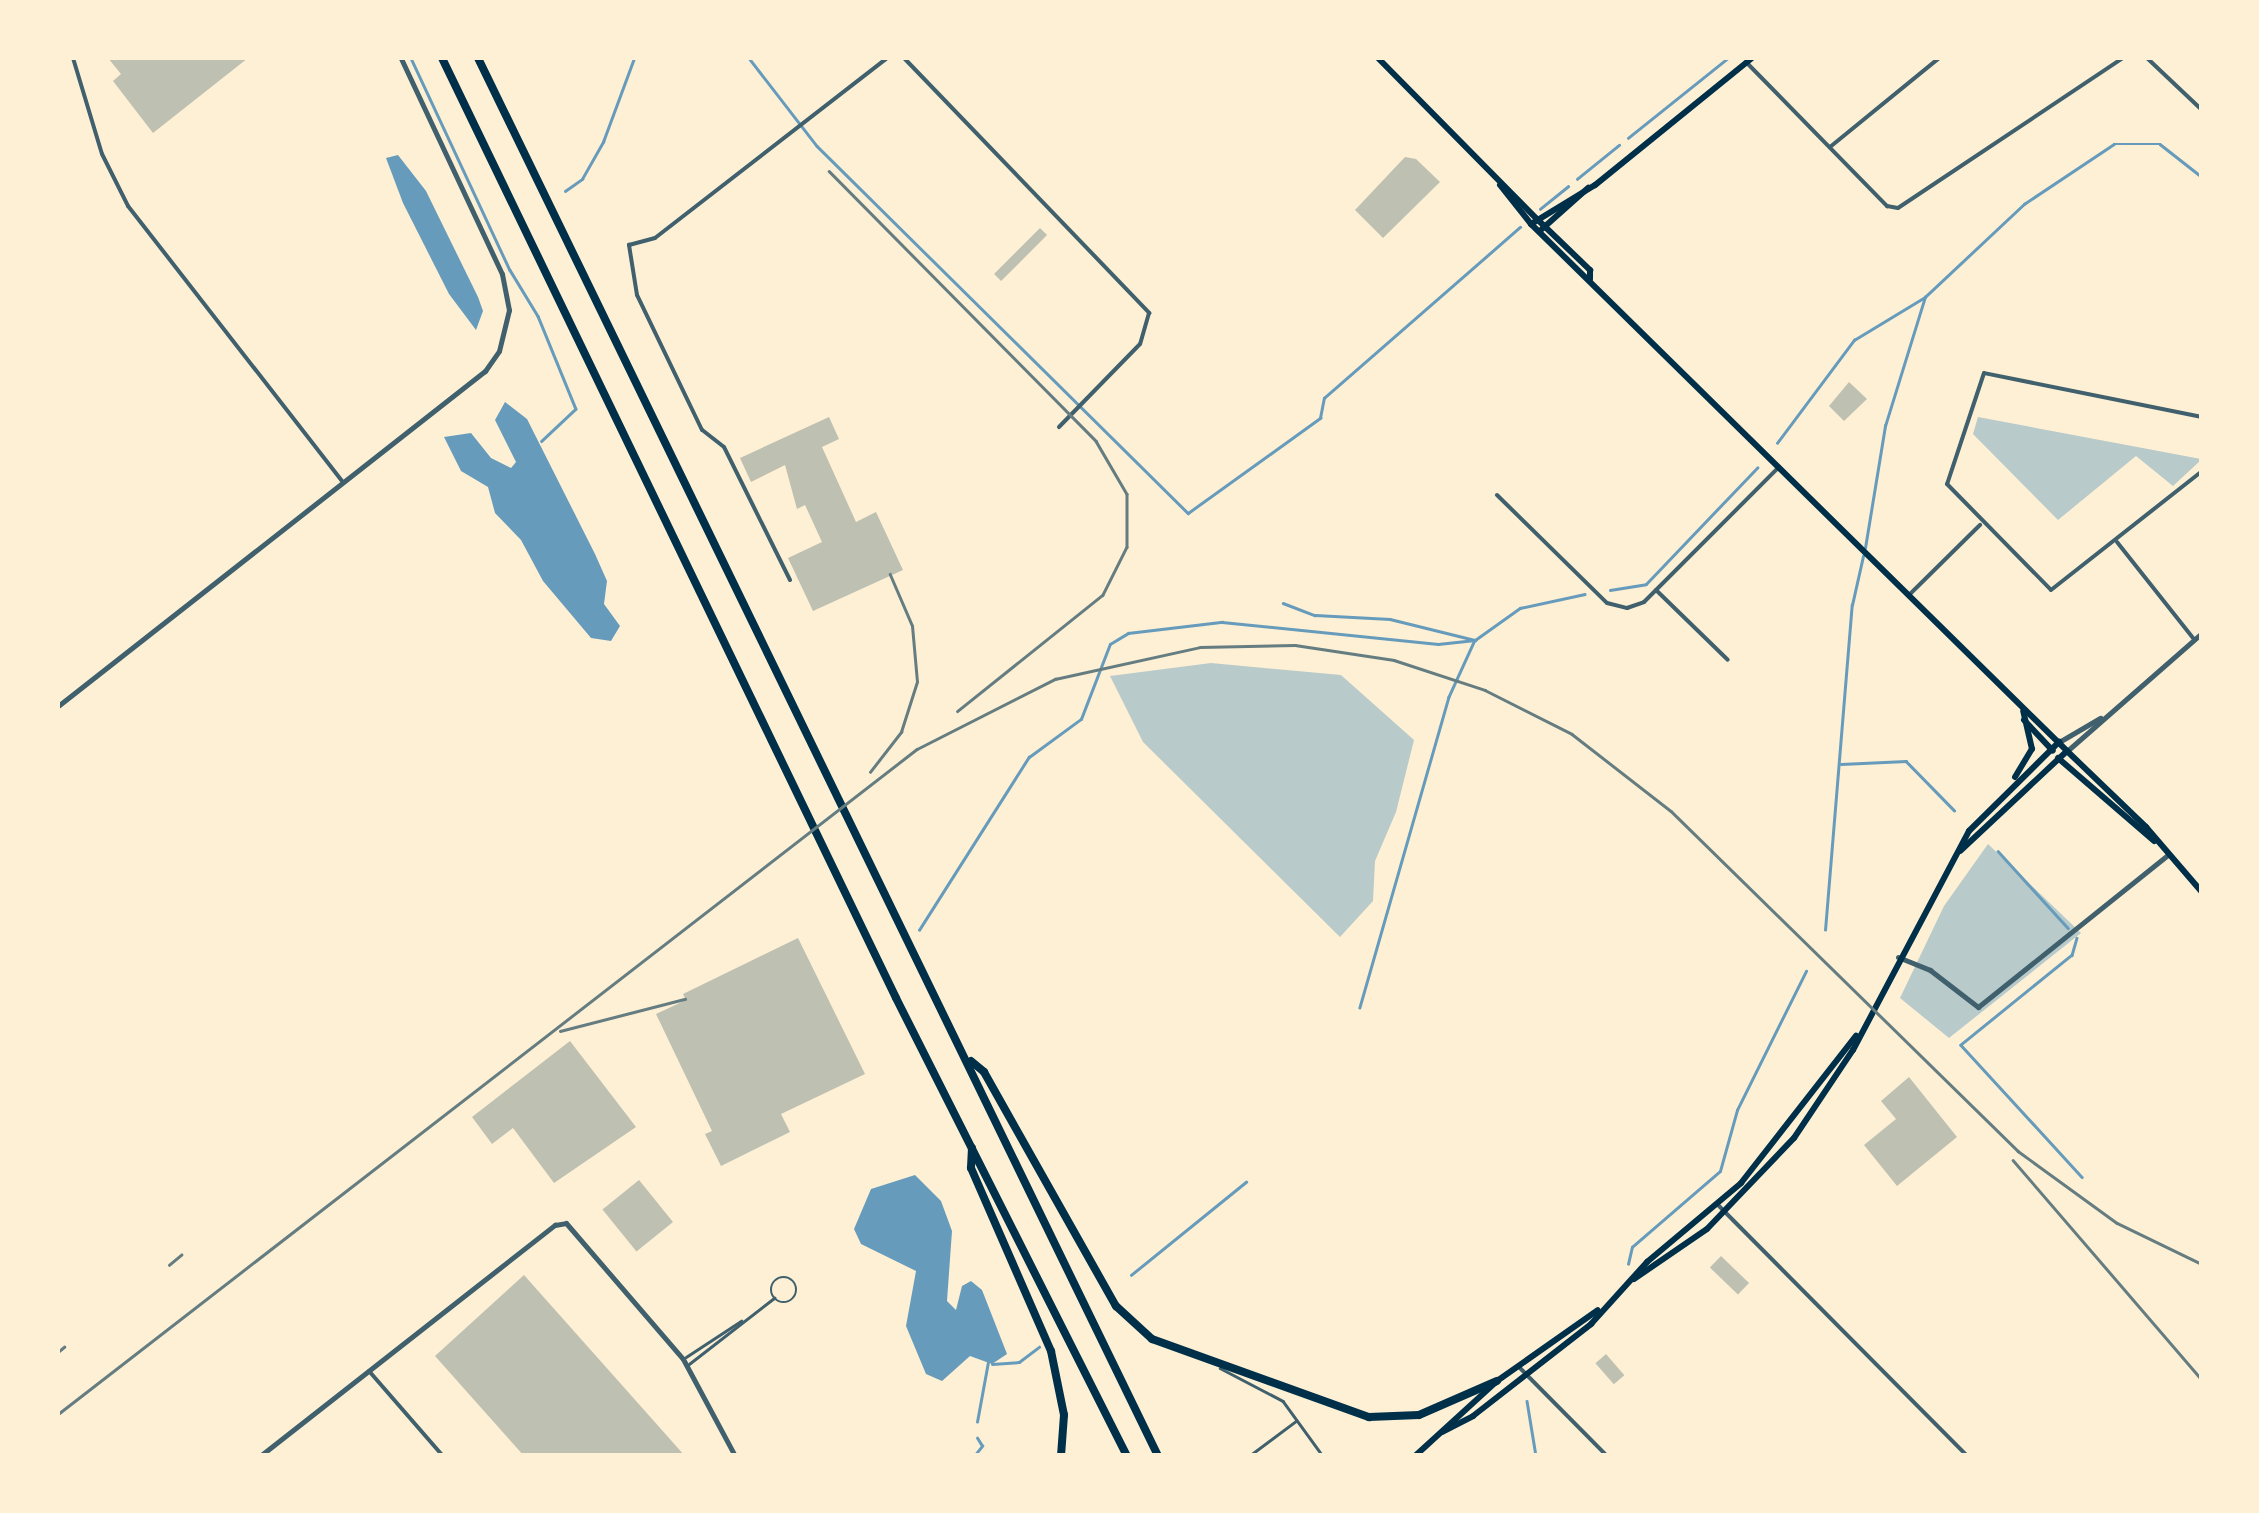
<!DOCTYPE html>
<html>
<head>
<meta charset="utf-8">
<style>
	body { margin:0 }
	#map { position:relative; width:2259px; height:1513px; overflow:hidden; background:#fdf0d5; font-family:"Sofia Sans Condensed",sans-serif }
	div>[style] { position:absolute }
	[style*='--x'] { left:calc(var(--x)*1px); top:calc(var(--y)*1px); width:calc(var(--w)*1px); rotate:calc(var(--a)*1deg) }
	.green>* { inset:0; background:#b9caca }
	.water>* { inset:0; background:#669bbc }
	.stream>* { height:2.5px; margin:-1.25px; padding:0 1.25px; transform-origin:1.25px; border-radius:1.25px; background:#669bbc }
	.building>* { inset:0; background:#bec0b2; transform-origin:0 0 }
	.service>* { height:2.5px; margin:-1.25px; padding:0 1.25px; transform-origin:1.25px; border-radius:1.25px; background:#3f606c }
	.service>.ring { margin:-1.25px; padding:0; box-sizing:content-box; background:none; border:2.5px solid #3f606c; border-radius:50% }
	.minor>* { height:4px; margin:-2px; padding:0 2px; transform-origin:2px; border-radius:2px; background:#3f606c }
	.tertiary>* { height:5px; margin:-2.5px; padding:0 2.5px; transform-origin:2.5px; border-radius:2.5px; background:#3f606c }
	.secondary>* { height:6px; margin:-3px; padding:0 3px; transform-origin:3px; border-radius:3px; background:#003049 }
	.primary>* { height:6px; margin:-3px; padding:0 3px; transform-origin:3px; border-radius:3px; background:#003049 }
	.motorway>* { height:8px; margin:-4px; padding:0 4px; transform-origin:4px; border-radius:4px; background:#003049 }
	.rail>* { height:2.5px; margin:-1.25px; padding:0 1.25px; transform-origin:1.25px; border-radius:1.25px; background:#657d81 }
	span { translate:-50% -50%; white-space:nowrap; text-align:center; line-height:1.15; -webkit-text-stroke:10px #fdf0d5; paint-order:stroke }
	.frame { position:absolute; inset:0; border:60px solid #fdf0d5; pointer-events:none }
</style>
</head>
<body>
<div id="map">
	<div class="green">
		<div style="clip-path:polygon(1978px 417px,2201px 459px,2201px 460px,2173px 486px,2136px 456px,2058px 520px,1973px 434px)"></div>
		<div style="clip-path:polygon(1211px 663px,1341px 675px,1414px 740px,1396px 812px,1375px 861px,1373px 901px,1340px 937px,1143px 742px,1110px 676px)"></div>
		<div style="clip-path:polygon(1988px 844px,2081px 933px,1949px 1038px,1900px 998px,1944px 906px)"></div>
	</div>
	<div class="water">
		<div style="clip-path:polygon(398px 155px,426px 191px,478px 297px,483px 311px,476px 330px,449px 294px,403px 203px,386px 158px)"></div>
		<div style="clip-path:polygon(505px 402px,527px 419px,595px 554px,607px 581px,604px 604px,620px 626px,611px 641px,591px 638px,543px 581px,521px 540px,495px 513px,488px 487px,461px 471px,444px 437px,471px 433px,491px 458px,511px 468px,516px 462px,495px 420px)"></div>
		<div style="clip-path:polygon(915px 1175px,941px 1201px,952px 1231px,947px 1301px,956px 1310px,962px 1286px,971px 1281px,982px 1290px,1007px 1354px,992px 1364px,970px 1356px,942px 1381px,926px 1374px,906px 1326px,916px 1271px,861px 1244px,854px 1229px,871px 1189px)"></div>
	</div>
	<div class="stream">
		<div style="--x:411;--y:58;--w:234;--a:65"></div>
		<div style="--x:510;--y:270;--w:54;--a:58.7"></div>
		<div style="--x:538;--y:316;--w:100;--a:67.8"></div>
		<div style="--x:576;--y:409;--w:47;--a:136.7"></div>
		<div style="--x:749;--y:58;--w:111;--a:52.3"></div>
		<div style="--x:817;--y:146;--w:522;--a:44.69"></div>
		<div style="--x:1188;--y:513;--w:163;--a:-35.7"></div>
		<div style="--x:1320;--y:418;--w:20;--a:-79"></div>
		<div style="--x:1324;--y:398;--w:260;--a:-41.1"></div>
		<div style="--x:1628;--y:138;--w:128;--a:-38.7"></div>
		<div style="--x:1577;--y:179;--w:54;--a:-39"></div>
		<div style="--x:565;--y:191;--w:21;--a:-35"></div>
		<div style="--x:582;--y:179;--w:43;--a:-60.4"></div>
		<div style="--x:603;--y:142;--w:90;--a:-69.7"></div>
		<div style="--x:1540;--y:209;--w:36;--a:-39"></div>
		<div style="--x:1777;--y:443;--w:129;--a:-53.2"></div>
		<div style="--x:1854;--y:340;--w:83;--a:-31.2"></div>
		<div style="--x:1925;--y:297;--w:136;--a:-43.2"></div>
		<div style="--x:2024;--y:204;--w:108;--a:-33.7"></div>
		<div style="--x:2114;--y:144;--w:46;--a:0"></div>
		<div style="--x:2160;--y:144;--w:53;--a:38.2"></div>
		<div style="--x:1865;--y:548;--w:124;--a:-80.7"></div>
		<div style="--x:1885;--y:426;--w:135;--a:-72.8"></div>
		<div style="--x:1610;--y:590;--w:36;--a:-9"></div>
		<div style="--x:1646;--y:584;--w:161;--a:-46.3"></div>
		<div style="--x:1283;--y:603;--w:34;--a:21"></div>
		<div style="--x:1315;--y:615;--w:75;--a:3.1"></div>
		<div style="--x:1390;--y:619;--w:88;--a:13.9"></div>
		<div style="--x:1475;--y:640;--w:55;--a:-35.4"></div>
		<div style="--x:1520;--y:608;--w:66;--a:-12.2"></div>
		<div style="--x:1841;--y:764;--w:65;--a:-2.6"></div>
		<div style="--x:1906;--y:761;--w:69;--a:45.6"></div>
		<div style="--x:1998;--y:851;--w:104;--a:47.7"></div>
		<div style="--x:919;--y:930;--w:205;--a:-57.6"></div>
		<div style="--x:1029;--y:757;--w:64;--a:-36.2"></div>
		<div style="--x:1081;--y:719;--w:80;--a:-68.9"></div>
		<div style="--x:1110;--y:644;--w:21;--a:-31"></div>
		<div style="--x:1128;--y:633;--w:95;--a:-6.7"></div>
		<div style="--x:1222;--y:622;--w:217;--a:5.8"></div>
		<div style="--x:1438;--y:644;--w:37;--a:-6"></div>
		<div style="--x:1475;--y:640;--w:63;--a:114.5"></div>
		<div style="--x:1449;--y:697;--w:323;--a:106"></div>
		<div style="--x:1825;--y:930;--w:326;--a:-85.3"></div>
		<div style="--x:1852;--y:605;--w:50;--a:-77.3"></div>
		<div style="--x:2077;--y:938;--w:18;--a:106"></div>
		<div style="--x:2072;--y:955;--w:143;--a:141"></div>
		<div style="--x:1961;--y:1045;--w:179;--a:47.5"></div>
		<div style="--x:1628;--y:1264;--w:17;--a:-77"></div>
		<div style="--x:1632;--y:1247;--w:116;--a:-40.8"></div>
		<div style="--x:1720;--y:1171;--w:63;--a:-74.4"></div>
		<div style="--x:1737;--y:1110;--w:155;--a:-63.6"></div>
		<div style="--x:1131;--y:1275;--w:148;--a:-39"></div>
		<div style="--x:992;--y:1364;--w:27;--a:-4"></div>
		<div style="--x:1019;--y:1362;--w:25;--a:-37"></div>
		<div style="--x:1527;--y:1401;--w:56;--a:80.7"></div>
		<div style="--x:977;--y:1422;--w:61;--a:-79.6"></div>
		<div style="--x:974;--y:1456;--w:13;--a:-51"></div>
		<div style="--x:982;--y:1446;--w:9;--a:-122"></div>
	</div>
	<div class="building">
		<div style="clip-path:polygon(108px 58px,248px 58px,153px 133px,113px 81px,121px 74px)"></div>
		<div style="clip-path:polygon(1405px 157px,1416px 159px,1440px 182px,1383px 238px,1355px 210px)"></div>
		<div style="left:1040px;top:228px;width:10px;height:65px;rotate:45deg"></div>
		<div style="clip-path:polygon(1849px 382px,1867px 399px,1844px 421px,1829px 406px)"></div>
		<div style="clip-path:polygon(829px 417px,839px 439px,822px 447px,856px 522px,876px 512px,903px 570px,813px 611px,788px 558px,822px 542px,805px 505px,797px 509px,785px 465px,751px 482px,740px 458px)"></div>
		<div style="clip-path:polygon(798px 938px,865px 1074px,781px 1114px,790px 1132px,721px 1166px,705px 1134px,712px 1131px,656px 1014px,686px 1000px,683px 994px)"></div>
		<div style="clip-path:polygon(570px 1041px,636px 1127px,554px 1183px,513px 1128px,492px 1144px,472px 1117px)"></div>
		<div style="clip-path:polygon(1909px 1077px,1957px 1137px,1897px 1186px,1864px 1145px,1896px 1119px,1881px 1101px)"></div>
		<div style="left:639px;top:1180px;width:54px;height:47px;rotate:51deg"></div>
		<div style="left:1721px;top:1256px;width:39px;height:16px;rotate:44deg"></div>
		<div style="clip-path:polygon(524px 1275px,685px 1456px,524px 1456px,435px 1356px)"></div>
		<div style="left:1606px;top:1354px;width:28px;height:14px;rotate:49deg"></div>
	</div>
	<div class="service">
		<div class="ring" style="left:771px;top:1277px;width:23.5px;height:23.5px"></div>
		<div style="--x:686;--y:1357;--w:66;--a:-33.2"></div>
		<div style="--x:689;--y:1364;--w:108;--a:-37.8"></div>
		<div style="--x:1220;--y:1368;--w:71;--a:27.6"></div>
		<div style="--x:1283;--y:1401;--w:68;--a:54"></div>
		<div style="--x:1249;--y:1456;--w:59;--a:-36.7"></div>
	</div>
	<div class="minor">
		<div style="--x:73;--y:58;--w:100;--a:73.2"></div>
		<div style="--x:102;--y:154;--w:58;--a:63.4"></div>
		<div style="--x:128;--y:206;--w:350;--a:52.1"></div>
		<div style="--x:904;--y:58;--w:354;--a:46.1"></div>
		<div style="--x:1149;--y:313;--w:32;--a:106"></div>
		<div style="--x:1140;--y:344;--w:116;--a:134.3"></div>
		<div style="--x:2147;--y:58;--w:76;--a:43.4"></div>
		<div style="--x:1746;--y:62;--w:202;--a:45.6"></div>
		<div style="--x:1887;--y:206;--w:11;--a:10"></div>
		<div style="--x:1898;--y:208;--w:270;--a:-33.7"></div>
		<div style="--x:1830;--y:147;--w:141;--a:-39.2"></div>
		<div style="--x:2202;--y:417;--w:222;--a:-168.6"></div>
		<div style="--x:1984;--y:373;--w:117;--a:108.4"></div>
		<div style="--x:1947;--y:484;--w:148;--a:45.5"></div>
		<div style="--x:2051;--y:590;--w:192;--a:-38.2"></div>
		<div style="--x:1497;--y:495;--w:154;--a:44.5"></div>
		<div style="--x:1607;--y:603;--w:21;--a:14"></div>
		<div style="--x:1627;--y:608;--w:18;--a:-19"></div>
		<div style="--x:1644;--y:602;--w:191;--a:-45"></div>
		<div style="--x:2117;--y:542;--w:124;--a:51.6"></div>
		<div style="--x:790;--y:580;--w:148;--a:-116.4"></div>
		<div style="--x:724;--y:447;--w:28;--a:-142"></div>
		<div style="--x:702;--y:430;--w:150;--a:-115.7"></div>
		<div style="--x:637;--y:295;--w:51;--a:-99.1"></div>
		<div style="--x:629;--y:245;--w:27;--a:-15"></div>
		<div style="--x:655;--y:238;--w:294;--a:-37.8"></div>
		<div style="--x:1656;--y:590;--w:100;--a:44.2"></div>
		<div style="--x:1909;--y:595;--w:100;--a:-44.6"></div>
		<div style="--x:1717;--y:1204;--w:355;--a:45.2"></div>
		<div style="--x:1519;--y:1367;--w:125;--a:45.3"></div>
		<div style="--x:369;--y:1371;--w:113;--a:49"></div>
	</div>
	<div class="tertiary">
		<div style="--x:58;--y:706;--w:543;--a:-38.12"></div>
		<div style="--x:485;--y:371;--w:24;--a:-55"></div>
		<div style="--x:499;--y:351;--w:42;--a:-76.3"></div>
		<div style="--x:509;--y:310;--w:37;--a:-101"></div>
		<div style="--x:502;--y:274;--w:238;--a:-115.1"></div>
		<div style="--x:2059;--y:742;--w:48;--a:-30.3"></div>
		<div style="--x:2067;--y:751;--w:179;--a:-41.2"></div>
		<div style="--x:1898;--y:957;--w:35;--a:22"></div>
		<div style="--x:1930;--y:970;--w:61;--a:37.6"></div>
		<div style="--x:1978;--y:1007;--w:243;--a:-38.7"></div>
		<div style="--x:260;--y:1456;--w:375;--a:-38.1"></div>
		<div style="--x:555;--y:1225;--w:11;--a:-10"></div>
		<div style="--x:566;--y:1223;--w:179;--a:49.3"></div>
		<div style="--x:683;--y:1359;--w:110;--a:61.8"></div>
	</div>
	<div class="secondary">
		<div style="--x:1378;--y:58;--w:226;--a:45.4"></div>
		<div style="--x:1500;--y:185;--w:50;--a:51.5"></div>
		<div style="--x:2067;--y:751;--w:110;--a:43.9"></div>
		<div style="--x:2146;--y:827;--w:86;--a:49.3"></div>
		<div style="--x:2058;--y:758;--w:127;--a:40.8"></div>
	</div>
	<div class="primary">
		<div style="--x:1752;--y:58;--w:202;--a:141"></div>
		<div style="--x:1595;--y:185;--w:75;--a:148.6"></div>
		<div style="--x:1531;--y:224;--w:752;--a:44.51"></div>
		<div style="--x:2067;--y:751;--w:146;--a:136.9"></div>
		<div style="--x:1537;--y:219;--w:74;--a:43.9"></div>
		<div style="--x:1590;--y:270;--w:9;--a:90"></div>
		<div style="--x:1542;--y:229;--w:62;--a:-41.7"></div>
		<div style="--x:2024;--y:720;--w:42;--a:46.9"></div>
		<div style="--x:2015;--y:777;--w:33;--a:-59"></div>
		<div style="--x:2032;--y:749;--w:39;--a:-103"></div>
		<div style="--x:1634;--y:1279;--w:88;--a:-34.4"></div>
		<div style="--x:1707;--y:1229;--w:126;--a:-46.3"></div>
		<div style="--x:1794;--y:1138;--w:106;--a:-56.2"></div>
		<div style="--x:1853;--y:1050;--w:248;--a:-62.1"></div>
		<div style="--x:1969;--y:831;--w:127;--a:-44.7"></div>
		<div style="--x:1442;--y:1432;--w:35;--a:-27"></div>
		<div style="--x:1473;--y:1416;--w:150;--a:-37.9"></div>
		<div style="--x:1591;--y:1324;--w:84;--a:-47.9"></div>
		<div style="--x:1647;--y:1262;--w:123;--a:-40"></div>
		<div style="--x:1741;--y:1183;--w:187;--a:-52"></div>
		<div style="--x:1415;--y:1456;--w:111;--a:-42.4"></div>
		<div style="--x:1497;--y:1381;--w:123;--a:-35.1"></div>
	</div>
	<div class="motorway">
		<div style="--x:442;--y:58;--w:1044;--a:64.22"></div>
		<div style="--x:896;--y:998;--w:513;--a:63.24"></div>
		<div style="--x:478;--y:58;--w:1555;--a:64.06"></div>
		<div style="--x:971;--y:1061;--w:17;--a:40"></div>
		<div style="--x:984;--y:1072;--w:269;--a:60.6"></div>
		<div style="--x:1116;--y:1306;--w:49;--a:42.5"></div>
		<div style="--x:1152;--y:1339;--w:231;--a:19.8"></div>
		<div style="--x:1369;--y:1417;--w:50;--a:-2.3"></div>
		<div style="--x:1419;--y:1415;--w:85;--a:-23.6"></div>
		<div style="--x:972;--y:1148;--w:20;--a:93"></div>
		<div style="--x:971;--y:1168;--w:200;--a:66.4"></div>
		<div style="--x:1051;--y:1351;--w:65;--a:78.5"></div>
		<div style="--x:1064;--y:1415;--w:41;--a:94.2"></div>
	</div>
	<div class="rail">
		<div style="--x:829;--y:171;--w:380;--a:45.3"></div>
		<div style="--x:1096;--y:441;--w:61;--a:59.7"></div>
		<div style="--x:1127;--y:494;--w:53;--a:90"></div>
		<div style="--x:1127;--y:547;--w:54;--a:116.6"></div>
		<div style="--x:1103;--y:595;--w:186;--a:141.3"></div>
		<div style="--x:870;--y:772;--w:51;--a:-52.2"></div>
		<div style="--x:901;--y:732;--w:52;--a:-72.3"></div>
		<div style="--x:917;--y:682;--w:56;--a:-95.1"></div>
		<div style="--x:912;--y:626;--w:56;--a:-113.3"></div>
		<div style="--x:560;--y:1031;--w:129;--a:-14.4"></div>
		<div style="--x:2013;--y:1160;--w:290;--a:49.3"></div>
		<div style="--x:169;--y:1265;--w:16;--a:-40"></div>
		<div style="--x:58;--y:1352;--w:8;--a:-40"></div>
		<div style="--x:58;--y:1414;--w:1086;--a:-37.75"></div>
		<div style="--x:917;--y:749;--w:155;--a:-26.9"></div>
		<div style="--x:1055;--y:679;--w:148;--a:-12.4"></div>
		<div style="--x:1200;--y:647;--w:95;--a:-1.2"></div>
		<div style="--x:1295;--y:645;--w:100;--a:8.6"></div>
		<div style="--x:1394;--y:660;--w:96;--a:18.2"></div>
		<div style="--x:1485;--y:690;--w:97;--a:26.8"></div>
		<div style="--x:1572;--y:734;--w:125;--a:37.9"></div>
		<div style="--x:1671;--y:811;--w:486;--a:44.4"></div>
		<div style="--x:2018;--y:1151;--w:122;--a:36"></div>
		<div style="--x:2117;--y:1223;--w:94;--a:25.8"></div>
	</div>
	<div class="frame"></div>
</div>
</body>
</html>
